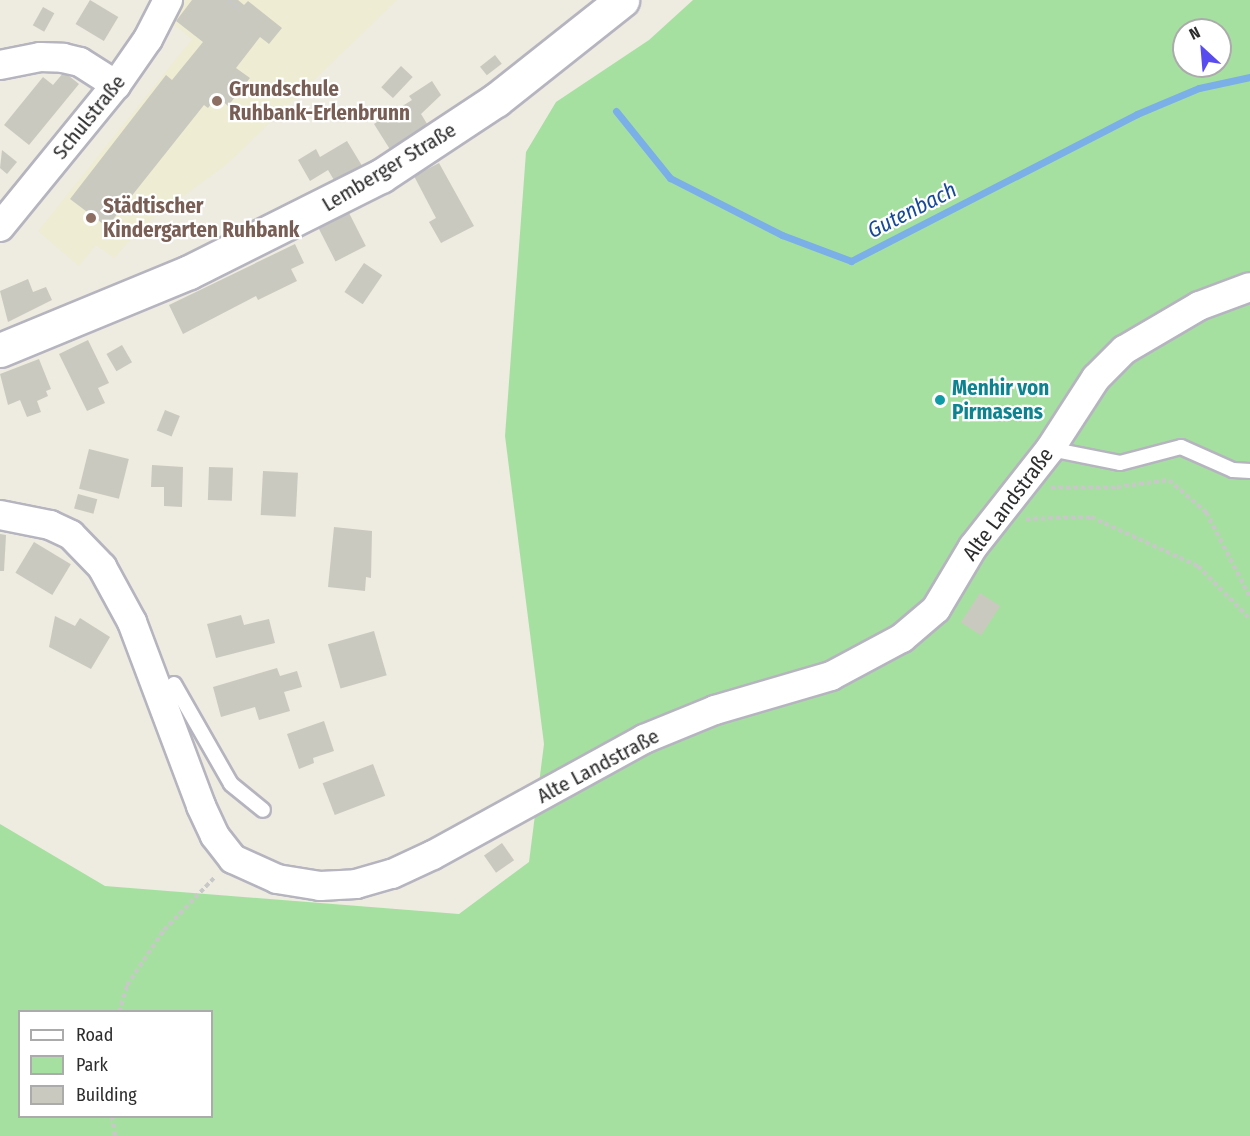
<!DOCTYPE html>
<html>
<head>
<meta charset="utf-8">
<style>
	body { margin:0 }
	#map { position:relative; width:1250px; height:1136px; overflow:hidden; background:#eeebe1; font-family:"Fira Sans Condensed",sans-serif }
	div>[style] { position:absolute }
	[style*='--x'] { left:calc(var(--x)*1px); top:calc(var(--y)*1px); width:calc(var(--w)*1px); rotate:calc(var(--a)*1deg) }
	.education>* { inset:0; background:#eeecd2 }
	.green>* { inset:0; background:#a6e0a1 }
	.stream>* { height:7px; margin:-3.5px; padding:0 3.5px; transform-origin:3.5px; border-radius:3.5px; background:#7bafe8 }
	.building>* { inset:0; background:#cac9bf; transform-origin:0 0 }
	.path>* { height:4px; margin-top:-2px; transform-origin:0; background:repeating-linear-gradient(90deg,#c8c8c8 0 4.5px,transparent 0 7.5px) }
	.roads { filter:drop-shadow(2px 0 #b5b4bf) drop-shadow(-2px 0 #b5b4bf) drop-shadow(0 2px #b5b4bf) drop-shadow(0 -2px #b5b4bf) }
	.lane>* { height:14px; margin:-7px; padding:0 7px; transform-origin:7px; border-radius:7px; background:#fff }
	.street>* { height:28px; margin:-14px; padding:0 14px; transform-origin:14px; border-radius:14px; background:#fff }
	.secondary>* { height:33px; margin:-16.5px; padding:0 16.5px; transform-origin:16.5px; border-radius:16.5px; background:#fff }
	.dots>* { width:16px; height:16px; translate:-50% -50%; box-sizing:border-box; border:3px solid #fff; border-radius:50% }
	span { translate:-50% -50%; white-space:nowrap; text-align:center; line-height:1.15; -webkit-text-stroke:4.5px #fff; paint-order:stroke }
	.education-label { font-size:21px; color:#785e54; font-weight:700 }
	.left { translate:0 -50%; text-align:left }
	.street-label { font-size:21px; color:#2d2d2d }
	.culture-label { font-size:21px; color:#0d838f; font-weight:700 }
	.water-label { font-size:22px; color:#164999; font-style:italic }
	.legend { position:absolute; left:18px; top:1010px; width:195px; height:108px; box-sizing:border-box; background:#fff; border:2px solid #ababab; margin:0; padding:8px 10px; list-style:none; font-size:18px; color:#2d2d2d }
	.legend li { display:flex; align-items:center; gap:12px; height:30px }
	.legend b { width:30px; border:2px solid #ababab }
	.north { position:absolute; left:1172px; top:18px; width:60px; height:60px; box-sizing:border-box; background:#fff; border:2px solid #ababab; border-radius:50%; rotate:334deg; font-size:16px; font-weight:700; line-height:24px; text-align:center; color:#2d2d2d }
	.north::after { content:''; display:block; margin:auto; width:21px; height:27px; background:#584cf0; clip-path:polygon(50% 0,100% 100%,50% 72%,0 100%) }
</style>
</head>
<body>
<div id="map">
	<div class="education">
		<div style="clip-path:polygon(185px 0,397px 0,227px 164px,143px 226px,114px 258px,96px 245px,79px 266px,38px 231px,192px 39px,169px 21px)"></div>
	</div>
	<div class="green">
		<div style="clip-path:polygon(evenodd,693px 0,1250px 0,1250px 1136px,0 1136px,0 824px,105px 886px,459px 914px,529px 862px,544px 744px,505px 436px,526px 152px,556px 102px,649px 40px,693px 0,1184px 30px,1220px 30px,1220px 66px,1184px 66px,1184px 30px,693px 0,20px 1012px,212px 1012px,212px 1116px,20px 1116px,20px 1012px)"></div>
	</div>
	<div class="stream">
		<div style="--x:616;--y:111;--w:86;--a:51.1"></div>
		<div style="--x:670;--y:178;--w:126;--a:27"></div>
		<div style="--x:782;--y:235;--w:74;--a:20.6"></div>
		<div style="--x:851;--y:261;--w:322;--a:-27.2"></div>
		<div style="--x:1137;--y:114;--w:67;--a:-22.8"></div>
		<div style="--x:1199;--y:88;--w:52;--a:-12.2"></div>
	</div>
	<div class="building">
		<div style="left:90px;top:0;width:33px;height:28px;rotate:31deg"></div>
		<div style="clip-path:polygon(192px 0,238px 0,244px 5px,248px 1px,282px 28px,269px 44px,260px 37px,236px 68px,250px 78px,228px 106px,217px 96px,208px 108px,204px 105px,107px 227px,70px 199px,166px 75px,172px 80px,203px 42px,176px 21px)"></div>
		<div style="left:43px;top:7px;width:13px;height:21px;rotate:29deg"></div>
		<div style="left:495px;top:55px;width:11px;height:19px;rotate:52deg"></div>
		<div style="left:401px;top:66px;width:16px;height:29px;rotate:43deg"></div>
		<div style="clip-path:polygon(64px 72px,79px 84px,29px 145px,4px 125px,43px 77px,53px 85px)"></div>
		<div style="clip-path:polygon(432px 81px,441px 95px,421px 114px,429px 127px,391px 151px,374px 124px,412px 100px,409px 96px)"></div>
		<div style="clip-path:polygon(347px 141px,364px 169px,337px 185px,328px 170px,310px 181px,298px 160px,316px 149px,320px 157px)"></div>
		<div style="clip-path:polygon(2px 150px,17px 162px,7px 174px,0 168px)"></div>
		<div style="clip-path:polygon(439px 163px,474px 226px,441px 243px,429px 222px,436px 218px,414px 176px)"></div>
		<div style="left:349px;top:213px;width:37px;height:34px;rotate:63deg"></div>
		<div style="clip-path:polygon(295px 244px,304px 263px,291px 269px,297px 281px,258px 300px,256px 296px,183px 334px,169px 305px)"></div>
		<div style="left:364px;top:263px;width:22px;height:35px;rotate:34deg"></div>
		<div style="clip-path:polygon(28px 279px,33px 292px,46px 287px,52px 300px,8px 322px,0 291px)"></div>
		<div style="clip-path:polygon(88px 340px,109px 383px,98px 388px,105px 403px,87px 411px,59px 354px)"></div>
		<div style="left:122px;top:345px;width:20px;height:18px;rotate:60deg"></div>
		<div style="clip-path:polygon(39px 359px,51px 389px,46px 391px,48px 396px,37px 401px,41px 412px,27px 417px,20px 400px,8px 405px,0 374px)"></div>
		<div style="left:165px;top:410px;width:16px;height:22px;rotate:22deg"></div>
		<div style="left:89px;top:449px;width:41px;height:41px;rotate:14deg"></div>
		<div style="clip-path:polygon(152px 465px,183px 467px,182px 507px,164px 506px,164px 487px,151px 487px)"></div>
		<div style="left:209px;top:467px;width:24px;height:33px;rotate:2deg"></div>
		<div style="left:263px;top:471px;width:35px;height:44px;rotate:3deg"></div>
		<div style="left:78px;top:494px;width:20px;height:15px;rotate:15deg"></div>
		<div style="clip-path:polygon(334px 527px,372px 531px,371px 578px,366px 577px,365px 591px,328px 587px)"></div>
		<div style="clip-path:polygon(0 534px,6px 535px,4px 571px,0 571px)"></div>
		<div style="left:34px;top:542px;width:43px;height:36px;rotate:31deg"></div>
		<div style="left:980px;top:593px;width:24px;height:35px;rotate:33deg"></div>
		<div style="clip-path:polygon(241px 615px,244px 625px,269px 619px,275px 643px,216px 658px,207px 624px)"></div>
		<div style="clip-path:polygon(55px 616px,75px 626px,80px 618px,110px 637px,91px 669px,49px 647px)"></div>
		<div style="left:374px;top:631px;width:46px;height:48px;rotate:74deg"></div>
		<div style="clip-path:polygon(277px 668px,280px 676px,297px 671px,302px 687px,284px 692px,290px 711px,259px 720px,255px 707px,221px 717px,213px 687px)"></div>
		<div style="clip-path:polygon(324px 721px,334px 751px,313px 758px,314px 763px,299px 769px,287px 734px)"></div>
		<div style="left:373px;top:764px;width:34px;height:54px;rotate:69deg"></div>
		<div style="left:502px;top:843px;width:21px;height:22px;rotate:55deg"></div>
	</div>
	<div class="path">
		<div style="--x:228;--y:0;--w:16;--a:40"></div>
		<div style="--x:1051;--y:488;--w:66;--a:-0.9"></div>
		<div style="--x:1117;--y:487;--w:52;--a:-7.7"></div>
		<div style="--x:1169;--y:480;--w:49;--a:40.9"></div>
		<div style="--x:1206;--y:512;--w:96;--a:62.6"></div>
		<div style="--x:1026;--y:519;--w:65;--a:-1.8"></div>
		<div style="--x:1091;--y:517;--w:118;--a:24.6"></div>
		<div style="--x:1198;--y:566;--w:74;--a:45.5"></div>
		<div style="--x:119;--y:1012;--w:28;--a:-73"></div>
		<div style="--x:127;--y:985;--w:66;--a:-56.1"></div>
		<div style="--x:164;--y:930;--w:74;--a:-46.1"></div>
		<div style="--x:112;--y:1116;--w:20;--a:81"></div>
	</div>
	<div class="roads">
		<div class="lane">
			<div style="--x:1050;--y:449;--w:71;--a:11.3"></div>
			<div style="--x:1120;--y:463;--w:63;--a:-14.7"></div>
			<div style="--x:1181;--y:447;--w:57;--a:23.9"></div>
			<div style="--x:1233;--y:470;--w:17;--a:3"></div>
			<div style="--x:174;--y:684;--w:115;--a:60.3"></div>
			<div style="--x:231;--y:784;--w:41;--a:39.1"></div>
		</div>
		<div class="street">
			<div style="--x:0;--y:65;--w:41;--a:-11.3"></div>
			<div style="--x:40;--y:57;--w:23;--a:2"></div>
			<div style="--x:63;--y:58;--w:17;--a:13"></div>
			<div style="--x:80;--y:62;--w:43;--a:32.6"></div>
			<div style="--x:0;--y:227;--w:183;--a:-50.8"></div>
			<div style="--x:116;--y:85;--w:56;--a:-55.2"></div>
			<div style="--x:148;--y:39;--w:44;--a:-62.9"></div>
			<div style="--x:0;--y:515;--w:51;--a:11.3"></div>
			<div style="--x:50;--y:525;--w:23;--a:25"></div>
			<div style="--x:71;--y:535;--w:45;--a:45.9"></div>
			<div style="--x:102;--y:567;--w:63;--a:61.4"></div>
			<div style="--x:132;--y:622;--w:197;--a:69.4"></div>
			<div style="--x:201;--y:806;--w:33;--a:65"></div>
			<div style="--x:215;--y:836;--w:29;--a:52"></div>
			<div style="--x:233;--y:859;--w:48;--a:24.4"></div>
			<div style="--x:277;--y:879;--w:44;--a:9.2"></div>
			<div style="--x:320;--y:886;--w:36;--a:-3"></div>
			<div style="--x:356;--y:884;--w:37;--a:-16"></div>
			<div style="--x:392;--y:874;--w:45;--a:-24.9"></div>
			<div style="--x:433;--y:855;--w:241;--a:-28.8"></div>
			<div style="--x:644;--y:739;--w:77;--a:-22.2"></div>
			<div style="--x:715;--y:710;--w:121;--a:-16.3"></div>
			<div style="--x:831;--y:676;--w:81;--a:-28.2"></div>
			<div style="--x:902;--y:638;--w:45;--a:-40.5"></div>
			<div style="--x:936;--y:609;--w:72;--a:-59.2"></div>
			<div style="--x:973;--y:547;--w:125;--a:-51.8"></div>
			<div style="--x:1050;--y:449;--w:85;--a:-57.1"></div>
			<div style="--x:1096;--y:378;--w:40;--a:-45"></div>
			<div style="--x:1124;--y:350;--w:87;--a:-30.4"></div>
			<div style="--x:1199;--y:306;--w:54;--a:-20.4"></div>
		</div>
		<div class="secondary">
			<div style="--x:0;--y:350;--w:204;--a:-22.4"></div>
			<div style="--x:189;--y:272;--w:215;--a:-26.6"></div>
			<div style="--x:381;--y:176;--w:138;--a:-33.5"></div>
			<div style="--x:496;--y:100;--w:161;--a:-38.4"></div>
		</div>
	</div>
	<div class="dots">
		<div style="left:217px;top:101px;background:#8d6e63"></div>
		<div style="left:91px;top:218px;background:#8d6e63"></div>
		<div style="left:940px;top:400px;background:#0f9aa8"></div>
	</div>
	<div class="education-label">
		<span class="left" style="left:229px;top:101px">Grundschule<br>Ruhbank-Erlenbrunn</span>
		<span class="left" style="left:103px;top:218px">Städtischer<br>Kindergarten Ruhbank</span>
	</div>
	<div class="street-label">
		<span style="left:89px;top:117px;rotate:-51deg">Schulstraße</span>
		<span style="left:389px;top:167px;rotate:-31deg">Lemberger Straße</span>
		<span style="left:1008px;top:504px;rotate:-53deg">Alte Landstraße</span>
		<span style="left:598px;top:766px;rotate:-28deg">Alte Landstraße</span>
	</div>
	<div class="culture-label">
		<span class="left" style="left:952px;top:400px">Menhir von<br>Pirmasens</span>
	</div>
	<div class="water-label">
		<span style="left:912px;top:210px;rotate:-27deg">Gutenbach</span>
	</div>
	<ul class="legend">
	<li><b style="height:8px;background:#fff"></b>Road</li>
	<li><b style="height:16px;background:#a6e0a1"></b>Park</li>
	<li><b style="height:16px;background:#cac9bf"></b>Building</li>
	</ul>
	<div class="north">N</div>
</div>
</body>
</html>
